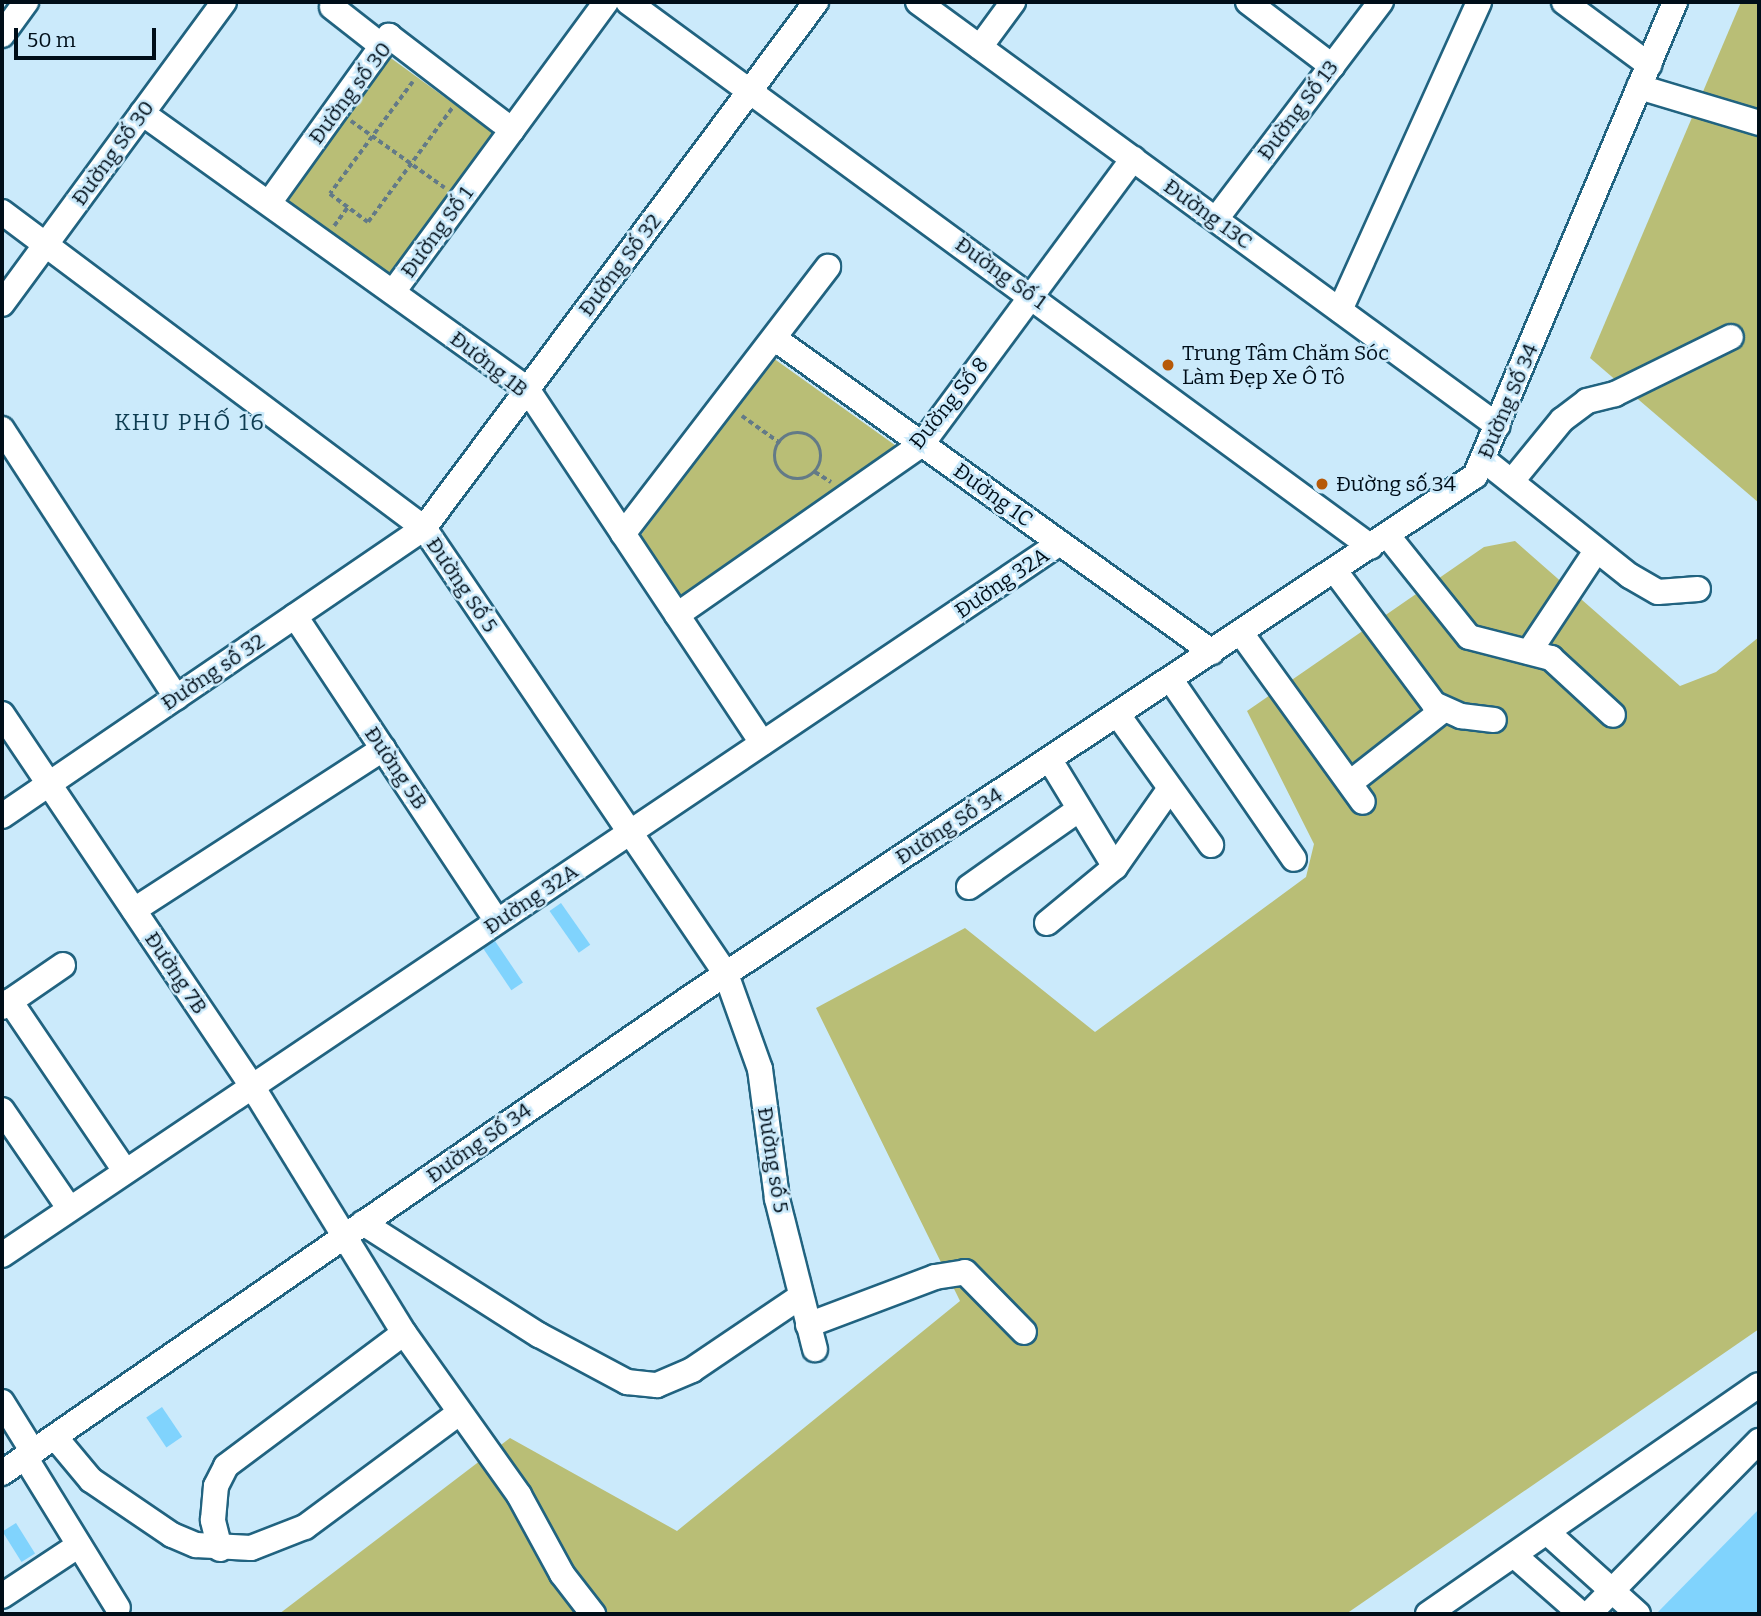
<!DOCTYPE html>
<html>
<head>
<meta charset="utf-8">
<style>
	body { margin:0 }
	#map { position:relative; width:1761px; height:1616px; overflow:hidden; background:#cbeafb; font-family:Bitter,serif }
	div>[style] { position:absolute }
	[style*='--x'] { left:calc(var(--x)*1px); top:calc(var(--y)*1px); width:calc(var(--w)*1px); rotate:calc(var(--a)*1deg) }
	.green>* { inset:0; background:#b9be76; transform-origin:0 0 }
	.building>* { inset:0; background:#80d3fd; transform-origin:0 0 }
	.path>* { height:3.5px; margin-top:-1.75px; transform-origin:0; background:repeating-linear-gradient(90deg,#637a87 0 5px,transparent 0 8.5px) }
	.path>.ring { margin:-1.75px; padding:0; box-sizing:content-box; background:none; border:3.5px solid #637a87; border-radius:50% }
	.roads { filter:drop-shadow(2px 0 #216380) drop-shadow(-2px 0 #216380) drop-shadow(0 2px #216380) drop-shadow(0 -2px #216380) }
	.minor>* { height:24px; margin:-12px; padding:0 12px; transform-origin:12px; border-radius:12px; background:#fff }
	.dots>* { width:19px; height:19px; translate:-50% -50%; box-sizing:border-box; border:4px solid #cbeafb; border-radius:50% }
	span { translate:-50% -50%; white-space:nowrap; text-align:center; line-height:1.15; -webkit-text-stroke:5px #cbeafb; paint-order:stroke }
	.street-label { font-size:21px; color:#000e19 }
	.poi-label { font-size:21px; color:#000e19 }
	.left { translate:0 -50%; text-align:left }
	.neighbourhood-label { font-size:23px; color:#0d3c51; letter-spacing:2px }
	.frame { position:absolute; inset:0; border:4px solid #000e19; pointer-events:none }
	.scale { position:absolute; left:14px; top:28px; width:142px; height:32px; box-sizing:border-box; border:4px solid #000e19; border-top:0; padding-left:9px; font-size:21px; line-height:24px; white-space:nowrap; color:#000e19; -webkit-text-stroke:5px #cbeafb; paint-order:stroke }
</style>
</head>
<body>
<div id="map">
	<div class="green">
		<div style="clip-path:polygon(1741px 2px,1759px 2px,1759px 503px,1590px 358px)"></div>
		<div style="left:388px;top:56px;width:133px;height:178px;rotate:36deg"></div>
		<div style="clip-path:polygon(773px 358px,899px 448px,681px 600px,641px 535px)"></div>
		<div style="clip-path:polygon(1515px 541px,1680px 686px,1716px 672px,1759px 637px,1759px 1329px,1346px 1614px,279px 1614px,510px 1438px,677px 1531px,960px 1301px,816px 1008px,965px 928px,1095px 1032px,1306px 877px,1314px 844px,1247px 711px,1484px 547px)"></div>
	</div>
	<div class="building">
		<div style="left:561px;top:903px;width:51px;height:14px;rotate:55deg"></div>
		<div style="left:495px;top:941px;width:50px;height:14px;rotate:56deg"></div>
		<div style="left:162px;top:1407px;width:36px;height:19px;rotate:56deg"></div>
		<div style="clip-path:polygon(1759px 1509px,1759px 1614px,1661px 1614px,1658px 1612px)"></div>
		<div style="left:16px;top:1523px;width:36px;height:16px;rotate:58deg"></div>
	</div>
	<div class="path">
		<div style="--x:413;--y:82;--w:139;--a:126.5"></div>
		<div style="--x:330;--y:194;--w:47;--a:36.4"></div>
		<div style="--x:368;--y:222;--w:142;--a:-53.6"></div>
		<div style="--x:351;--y:121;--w:115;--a:35.5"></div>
		<div style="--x:334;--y:226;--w:24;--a:-54"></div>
		<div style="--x:742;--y:416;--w:47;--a:35.4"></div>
		<div class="ring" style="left:775px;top:433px;width:42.5px;height:42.5px"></div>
		<div style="--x:815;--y:472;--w:19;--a:32"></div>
	</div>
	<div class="roads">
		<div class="minor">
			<div style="--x:628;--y:2;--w:921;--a:36.26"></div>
			<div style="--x:918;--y:2;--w:718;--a:36.17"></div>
			<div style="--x:1248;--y:2;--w:106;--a:37.3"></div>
			<div style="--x:1564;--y:2;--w:106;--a:36.5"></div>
			<div style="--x:332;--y:7;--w:63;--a:38"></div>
			<div style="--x:2;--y:35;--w:41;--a:-54"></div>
			<div style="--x:980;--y:47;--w:56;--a:-53.7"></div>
			<div style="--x:1639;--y:87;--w:125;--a:16.7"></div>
			<div style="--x:142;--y:113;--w:474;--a:35.6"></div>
			<div style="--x:527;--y:389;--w:425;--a:56.4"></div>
			<div style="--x:269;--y:203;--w:206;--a:-54.3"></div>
			<div style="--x:389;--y:36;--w:155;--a:37.4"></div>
			<div style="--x:2;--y:212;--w:527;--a:36.83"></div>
			<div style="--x:424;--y:528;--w:539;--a:55.9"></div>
			<div style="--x:726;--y:974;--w:101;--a:70.3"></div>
			<div style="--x:760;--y:1069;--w:131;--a:82.5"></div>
			<div style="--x:777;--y:1199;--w:155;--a:75.8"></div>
			<div style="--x:1216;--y:219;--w:273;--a:-52.8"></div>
			<div style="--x:393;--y:292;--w:360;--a:-53.7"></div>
			<div style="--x:2;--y:304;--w:375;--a:-53.7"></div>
			<div style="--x:1340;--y:310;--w:338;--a:-65.7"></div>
			<div style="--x:774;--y:338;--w:539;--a:35.64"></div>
			<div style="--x:2;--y:429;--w:320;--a:57"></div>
			<div style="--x:1484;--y:460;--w:186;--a:38.5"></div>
			<div style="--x:1630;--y:576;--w:32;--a:30"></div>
			<div style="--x:1658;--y:592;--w:40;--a:-4.3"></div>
			<div style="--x:1512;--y:481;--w:79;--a:-50.7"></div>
			<div style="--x:1562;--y:420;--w:31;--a:-37"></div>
			<div style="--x:1587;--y:401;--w:29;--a:-14"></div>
			<div style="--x:1615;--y:394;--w:129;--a:-26.2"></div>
			<div style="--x:623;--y:534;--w:337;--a:-52.5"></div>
			<div style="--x:1388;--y:536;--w:129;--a:51.3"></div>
			<div style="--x:1469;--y:637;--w:85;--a:14.4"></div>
			<div style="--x:1551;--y:658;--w:84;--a:42.6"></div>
			<div style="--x:1335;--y:571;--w:166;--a:53.3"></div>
			<div style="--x:1434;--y:704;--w:30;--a:24"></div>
			<div style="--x:1461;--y:716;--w:33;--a:7"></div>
			<div style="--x:677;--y:615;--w:299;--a:-34.9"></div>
			<div style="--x:922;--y:444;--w:355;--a:-53.5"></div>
			<div style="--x:295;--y:616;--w:366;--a:56.5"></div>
			<div style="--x:1241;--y:633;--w:208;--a:54.2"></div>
			<div style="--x:1529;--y:652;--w:121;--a:-56.4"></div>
			<div style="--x:1171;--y:680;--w:217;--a:55.5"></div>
			<div style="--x:2;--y:714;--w:448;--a:56.1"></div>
			<div style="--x:252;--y:1086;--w:290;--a:58.4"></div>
			<div style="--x:404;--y:1333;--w:199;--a:54.6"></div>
			<div style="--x:519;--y:1495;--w:90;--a:61.4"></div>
			<div style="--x:562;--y:1574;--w:51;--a:52.2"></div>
			<div style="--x:1118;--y:715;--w:160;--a:54.4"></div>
			<div style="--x:1350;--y:783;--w:118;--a:-38.1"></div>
			<div style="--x:2;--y:816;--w:511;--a:-34.31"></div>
			<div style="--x:424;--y:528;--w:656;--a:-53.3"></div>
			<div style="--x:1115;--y:867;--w:94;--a:-55"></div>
			<div style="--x:969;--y:887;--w:133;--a:-35.2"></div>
			<div style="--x:134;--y:910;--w:297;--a:-32.9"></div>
			<div style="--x:1047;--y:923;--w:88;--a:-39.5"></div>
			<div style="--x:1115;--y:867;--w:125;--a:-121.3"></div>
			<div style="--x:10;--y:1001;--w:205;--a:55.9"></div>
			<div style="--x:2;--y:1007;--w:74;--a:-34.5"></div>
			<div style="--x:2;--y:1110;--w:119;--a:55.6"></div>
			<div style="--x:363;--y:1223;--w:209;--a:32.5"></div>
			<div style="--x:539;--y:1335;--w:100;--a:28.1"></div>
			<div style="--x:627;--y:1382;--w:30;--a:6"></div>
			<div style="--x:657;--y:1385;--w:38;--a:-23"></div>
			<div style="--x:692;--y:1370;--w:130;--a:-34.1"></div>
			<div style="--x:2;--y:1255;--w:1275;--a:-33.94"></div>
			<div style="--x:808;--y:1325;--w:136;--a:-20.7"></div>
			<div style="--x:935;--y:1277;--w:30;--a:-9"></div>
			<div style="--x:965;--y:1272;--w:84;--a:45.5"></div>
			<div style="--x:2;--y:1402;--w:59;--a:58.2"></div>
			<div style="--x:55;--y:1437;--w:56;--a:50.1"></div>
			<div style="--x:91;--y:1480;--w:98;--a:34.2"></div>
			<div style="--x:172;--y:1535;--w:26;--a:23"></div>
			<div style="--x:196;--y:1545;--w:55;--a:3.1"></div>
			<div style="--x:251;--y:1548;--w:58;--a:-21.3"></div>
			<div style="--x:305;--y:1527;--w:192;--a:-36.5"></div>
			<div style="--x:25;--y:1457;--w:177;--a:58.4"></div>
			<div style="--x:2;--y:1473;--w:845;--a:-34.63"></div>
			<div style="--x:697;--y:993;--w:934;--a:-33.61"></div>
			<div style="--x:1475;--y:476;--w:514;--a:-67.12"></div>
			<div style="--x:1548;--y:1533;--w:121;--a:42"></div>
			<div style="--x:220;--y:1549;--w:30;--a:-104"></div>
			<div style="--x:213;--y:1520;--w:34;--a:-85"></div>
			<div style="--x:216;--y:1486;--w:22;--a:-63"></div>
			<div style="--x:226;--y:1466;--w:222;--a:-36.8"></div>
			<div style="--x:1515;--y:1556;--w:88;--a:41.3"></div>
			<div style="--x:2;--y:1596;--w:92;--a:-33.5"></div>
			<div style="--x:1428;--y:1614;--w:402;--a:-34.7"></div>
			<div style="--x:1589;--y:1614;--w:243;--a:-45.5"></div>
		</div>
	</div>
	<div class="dots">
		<div style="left:1168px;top:365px;background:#b65908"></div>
		<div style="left:1322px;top:484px;background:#b65908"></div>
	</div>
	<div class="street-label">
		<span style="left:350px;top:93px;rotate:-53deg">Đường số 30</span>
		<span style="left:1298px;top:110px;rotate:-53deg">Đường Số 13</span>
		<span style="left:113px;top:153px;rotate:-54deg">Đường Số 30</span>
		<span style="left:1208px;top:214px;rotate:36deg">Đường 13C</span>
		<span style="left:437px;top:232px;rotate:-54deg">Đường Số 1</span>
		<span style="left:620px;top:265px;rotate:-53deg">Đường Số 32</span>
		<span style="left:1001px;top:273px;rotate:36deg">Đường Số 1</span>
		<span style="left:489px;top:364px;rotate:38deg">Đường 1B</span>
		<span style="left:1508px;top:401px;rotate:-67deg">Đường Số 34</span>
		<span style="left:949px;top:403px;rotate:-51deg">Đường Số 8</span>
		<span style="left:993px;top:495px;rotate:36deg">Đường 1C</span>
		<span style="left:1002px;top:583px;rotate:-34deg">Đường 32A</span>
		<span style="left:462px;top:585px;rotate:56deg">Đường Số 5</span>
		<span style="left:213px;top:672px;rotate:-34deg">Đường số 32</span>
		<span style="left:396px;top:768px;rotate:56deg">Đường 5B</span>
		<span style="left:949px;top:826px;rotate:-33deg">Đường Số 34</span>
		<span style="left:531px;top:899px;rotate:-34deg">Đường 32A</span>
		<span style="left:176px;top:973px;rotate:56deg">Đường 7B</span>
		<span style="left:479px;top:1143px;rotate:-35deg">Đường Số 34</span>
		<span style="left:773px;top:1160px;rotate:81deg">Đường số 5</span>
	</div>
	<div class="poi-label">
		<span class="left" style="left:1182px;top:365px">Trung Tâm Chăm Sóc<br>Làm Đẹp Xe Ô Tô</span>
		<span class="left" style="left:1336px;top:484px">Đường số 34</span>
	</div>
	<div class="neighbourhood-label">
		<span style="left:190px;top:422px">KHU PHỐ 16</span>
	</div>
	<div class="frame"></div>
	<div class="scale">50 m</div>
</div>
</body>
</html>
